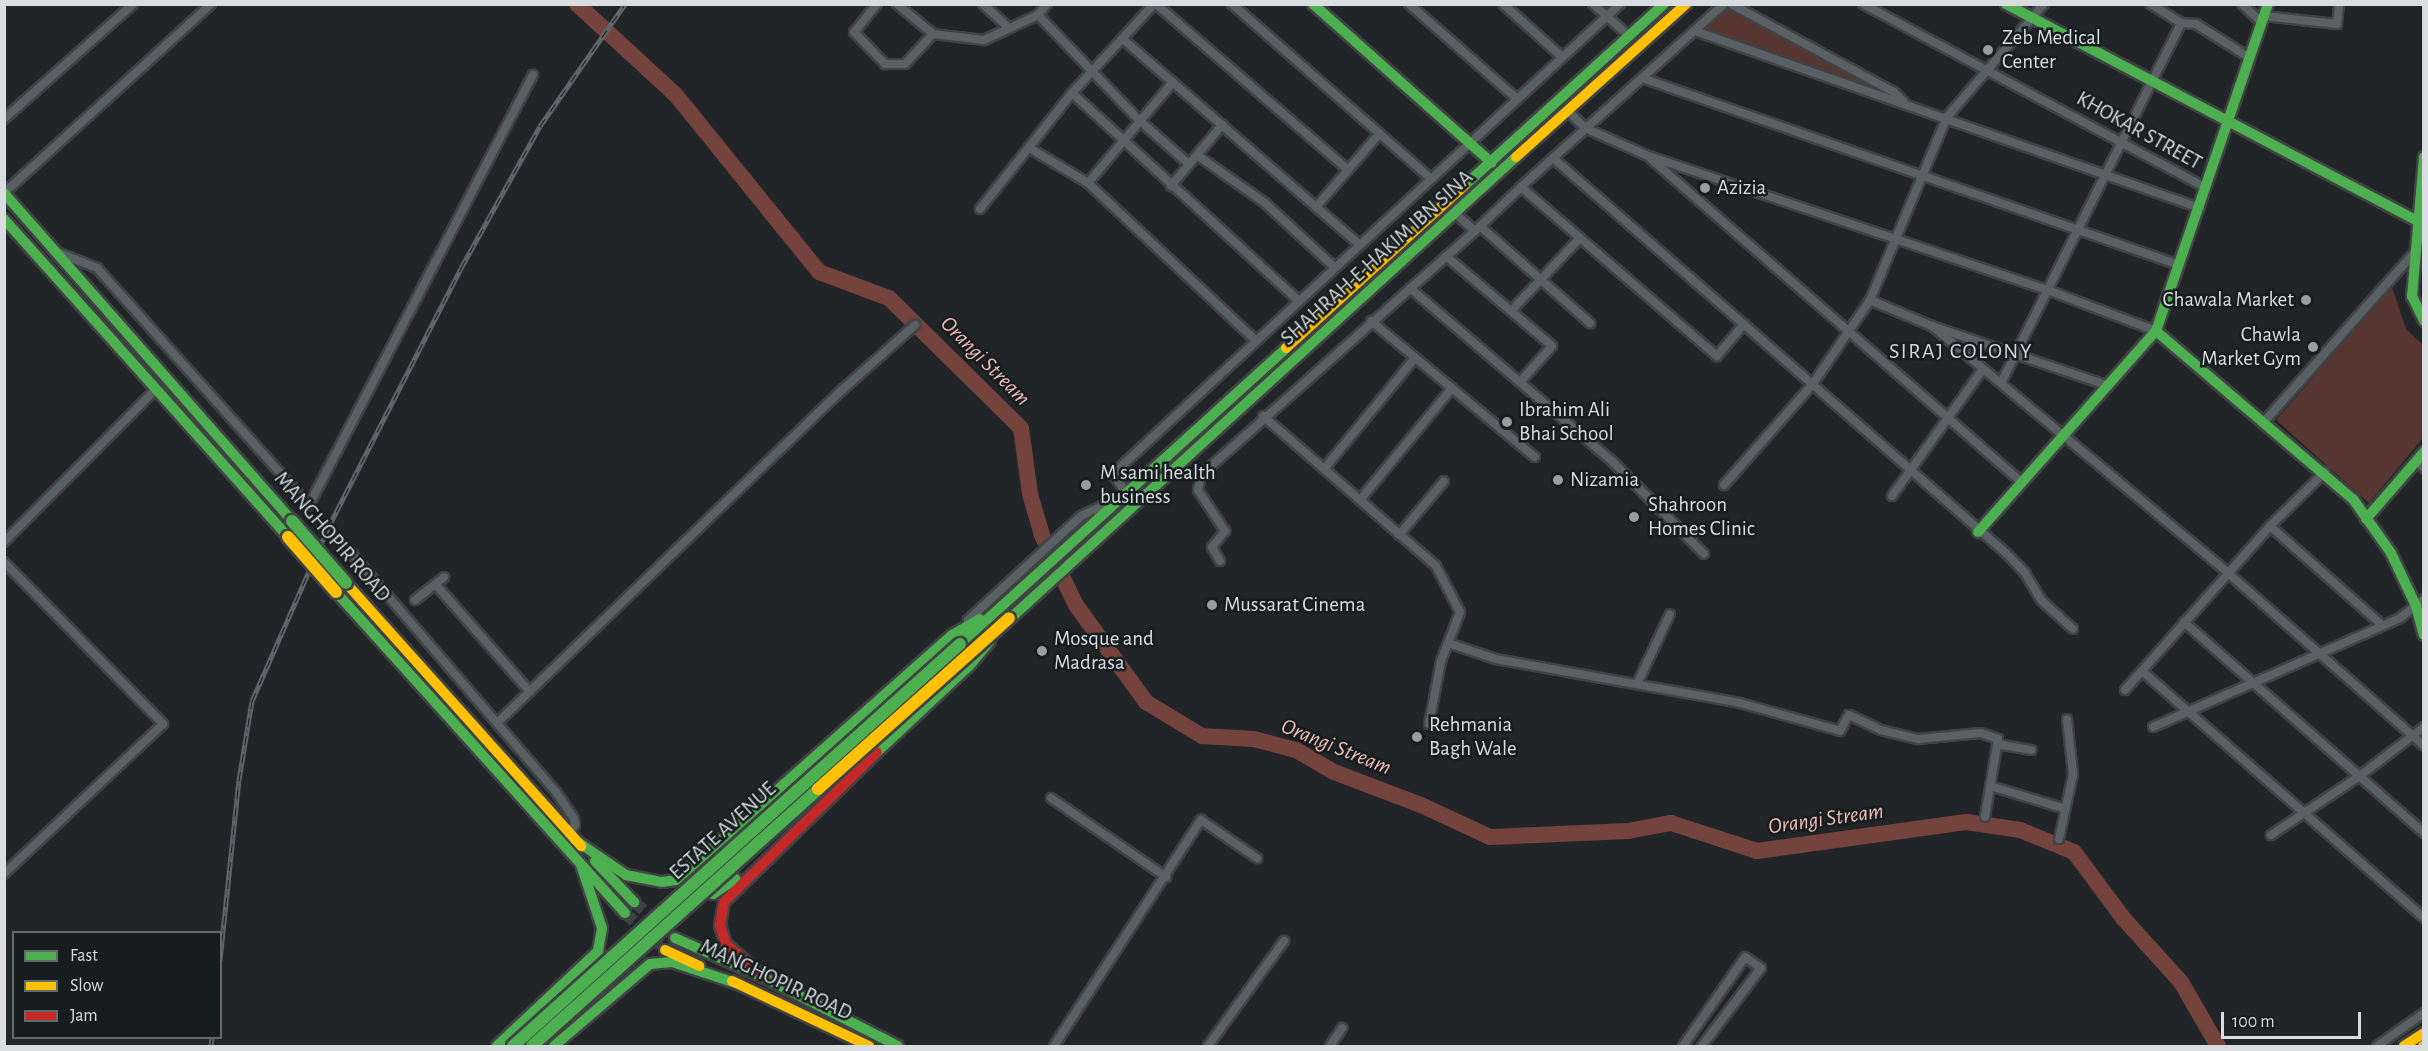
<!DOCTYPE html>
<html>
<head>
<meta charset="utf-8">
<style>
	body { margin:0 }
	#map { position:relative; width:2428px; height:1051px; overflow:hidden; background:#222527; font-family:"Alegreya Sans",sans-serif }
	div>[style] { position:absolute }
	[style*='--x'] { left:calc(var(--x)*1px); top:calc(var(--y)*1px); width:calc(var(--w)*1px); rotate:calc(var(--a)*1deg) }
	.green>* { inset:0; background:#573632 }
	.river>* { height:16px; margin:-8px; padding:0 8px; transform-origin:8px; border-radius:8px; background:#75433d }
	.primary-tunnel>* { height:12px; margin-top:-6px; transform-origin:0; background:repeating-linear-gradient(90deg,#3d4143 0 12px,transparent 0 18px) }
	.roads { filter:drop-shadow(2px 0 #404244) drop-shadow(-2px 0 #404244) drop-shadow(0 2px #404244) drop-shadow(0 -2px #404244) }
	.street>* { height:8px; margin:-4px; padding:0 4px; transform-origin:4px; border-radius:4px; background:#5a6165 }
	.fast>* { height:10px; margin:-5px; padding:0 5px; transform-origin:5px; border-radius:5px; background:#4caf50 }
	.slow>* { height:10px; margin:-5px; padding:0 5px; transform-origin:5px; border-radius:5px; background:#ffc107 }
	.jam>* { height:10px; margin:-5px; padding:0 5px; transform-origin:5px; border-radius:5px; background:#c62828 }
	.rail>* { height:5px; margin-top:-2.5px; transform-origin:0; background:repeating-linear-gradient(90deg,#161d1f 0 9px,#5e6467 0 18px); box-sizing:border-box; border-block:2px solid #5e6467 }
	.bridges { filter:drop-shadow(2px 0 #404244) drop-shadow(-2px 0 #404244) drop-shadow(0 2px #404244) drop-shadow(0 -2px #404244) }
	.fast-bridge>* { height:12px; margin:-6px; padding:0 6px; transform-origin:6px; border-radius:6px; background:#4caf50 }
	.slow-bridge>* { height:12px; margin:-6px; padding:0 6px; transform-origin:6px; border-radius:6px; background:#ffc107 }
	.dots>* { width:16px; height:16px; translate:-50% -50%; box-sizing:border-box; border:3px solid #161d1f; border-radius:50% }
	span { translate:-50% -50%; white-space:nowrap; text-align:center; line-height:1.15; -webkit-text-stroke:5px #161d1f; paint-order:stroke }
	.poi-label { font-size:21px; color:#d9dddf }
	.left { translate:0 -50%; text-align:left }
	.right { translate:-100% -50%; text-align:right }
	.street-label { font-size:21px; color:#d9dddf }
	.neighbourhood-label { font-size:22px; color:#cdd6d9; letter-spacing:1.5px }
	.water-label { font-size:22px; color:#f3bdb5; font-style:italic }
	.frame { position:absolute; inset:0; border:6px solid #d9dddf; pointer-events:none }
	.legend { position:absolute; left:12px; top:931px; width:210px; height:108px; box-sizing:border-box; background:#161d1f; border:2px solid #646a6c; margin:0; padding:8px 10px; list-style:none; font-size:18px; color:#d9dddf }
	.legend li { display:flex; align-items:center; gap:12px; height:30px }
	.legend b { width:30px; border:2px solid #646a6c }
	.scale { position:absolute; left:2221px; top:1012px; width:140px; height:27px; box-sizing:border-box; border:3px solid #d9dddf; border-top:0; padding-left:8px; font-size:18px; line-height:21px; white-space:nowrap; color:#d9dddf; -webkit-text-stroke:4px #161d1f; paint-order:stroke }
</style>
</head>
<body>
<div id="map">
	<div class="green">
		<div style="clip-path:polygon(1727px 6px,1880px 87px,1878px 92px,1703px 29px)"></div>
		<div style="clip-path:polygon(2392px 287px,2406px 329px,2423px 345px,2423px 438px,2369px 503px,2276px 420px)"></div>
	</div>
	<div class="river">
		<div style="--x:577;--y:4;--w:133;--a:42.6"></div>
		<div style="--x:675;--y:94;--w:229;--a:51"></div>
		<div style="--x:819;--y:272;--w:75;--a:20.4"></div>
		<div style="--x:889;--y:298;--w:185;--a:44.6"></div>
		<div style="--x:1021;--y:428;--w:67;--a:82.2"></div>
		<div style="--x:1030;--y:494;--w:43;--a:73.7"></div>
		<div style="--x:1042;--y:535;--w:78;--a:64.1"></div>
		<div style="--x:1076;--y:605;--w:120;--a:54.2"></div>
		<div style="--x:1146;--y:702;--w:66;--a:31.3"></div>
		<div style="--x:1202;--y:736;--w:52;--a:3.3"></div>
		<div style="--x:1254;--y:739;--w:43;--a:14.7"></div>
		<div style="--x:1296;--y:750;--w:44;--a:30.1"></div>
		<div style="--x:1334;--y:772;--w:93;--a:20.8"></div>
		<div style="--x:1421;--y:805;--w:76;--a:24.9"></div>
		<div style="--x:1490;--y:837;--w:138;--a:-2.5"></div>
		<div style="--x:1628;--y:831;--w:44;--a:-10.5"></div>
		<div style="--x:1671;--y:823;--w:90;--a:18"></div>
		<div style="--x:1757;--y:851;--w:211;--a:-7.9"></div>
		<div style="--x:1966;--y:822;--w:55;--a:8.4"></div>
		<div style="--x:2020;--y:830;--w:58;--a:22.2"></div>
		<div style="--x:2074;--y:852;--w:84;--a:53.3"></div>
		<div style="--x:2124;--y:919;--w:85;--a:47.9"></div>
		<div style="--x:2181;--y:982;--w:74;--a:60"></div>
	</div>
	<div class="primary-tunnel">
		<div style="--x:634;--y:902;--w:55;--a:41.3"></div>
		<div style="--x:625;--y:913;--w:54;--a:42.8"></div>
	</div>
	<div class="roads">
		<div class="street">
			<div style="--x:877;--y:4;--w:36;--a:129"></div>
			<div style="--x:854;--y:32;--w:45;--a:45.9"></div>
			<div style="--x:885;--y:64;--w:20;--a:0"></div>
			<div style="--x:905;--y:64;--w:41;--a:-47"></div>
			<div style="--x:897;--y:4;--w:47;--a:39.8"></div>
			<div style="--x:933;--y:34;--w:51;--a:6.7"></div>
			<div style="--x:984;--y:40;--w:60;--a:-24.8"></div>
			<div style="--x:1038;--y:15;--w:14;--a:-51"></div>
			<div style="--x:983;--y:4;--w:35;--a:43"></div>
			<div style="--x:1156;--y:4;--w:254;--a:40.8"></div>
			<div style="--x:1232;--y:4;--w:264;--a:41.3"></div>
			<div style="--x:1409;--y:4;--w:142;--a:41.3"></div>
			<div style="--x:1503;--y:4;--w:79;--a:41.9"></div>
			<div style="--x:1593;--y:4;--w:48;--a:41.6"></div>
			<div style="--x:1724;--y:4;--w:273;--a:138"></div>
			<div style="--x:1521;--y:187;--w:259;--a:40.8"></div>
			<div style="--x:1717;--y:356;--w:42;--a:-49.8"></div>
			<div style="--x:1731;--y:4;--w:185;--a:28.4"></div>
			<div style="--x:1894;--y:92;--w:14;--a:45"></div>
			<div style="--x:1863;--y:4;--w:389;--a:28.2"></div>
			<div style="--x:2242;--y:4;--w:26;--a:43"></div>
			<div style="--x:1038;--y:15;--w:147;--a:46.1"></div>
			<div style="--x:1140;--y:121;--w:65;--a:41.3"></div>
			<div style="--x:2264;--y:16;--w:73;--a:6.3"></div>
			<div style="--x:2337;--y:24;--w:20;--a:-84"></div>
			<div style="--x:2181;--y:23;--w:15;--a:4"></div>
			<div style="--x:2196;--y:24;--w:64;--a:32.2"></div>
			<div style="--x:1695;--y:31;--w:535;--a:19.32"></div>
			<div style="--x:1124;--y:40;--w:311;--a:41"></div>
			<div style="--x:1642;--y:78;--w:569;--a:19.2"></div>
			<div style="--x:1072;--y:93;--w:306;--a:42.5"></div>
			<div style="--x:1567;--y:110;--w:25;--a:45"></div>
			<div style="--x:1585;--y:128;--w:67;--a:23.9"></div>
			<div style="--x:1646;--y:155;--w:421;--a:18.6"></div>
			<div style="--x:2045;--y:289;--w:119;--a:20.7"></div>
			<div style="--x:4;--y:119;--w:173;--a:-41.7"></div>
			<div style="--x:1031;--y:149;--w:66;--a:30.8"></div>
			<div style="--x:1088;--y:183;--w:229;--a:43.2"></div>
			<div style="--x:1197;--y:155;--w:83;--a:35.2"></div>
			<div style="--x:1265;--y:203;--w:94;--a:42.8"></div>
			<div style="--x:1553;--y:158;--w:601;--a:41.09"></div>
			<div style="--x:2006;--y:553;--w:28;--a:46"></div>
			<div style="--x:2025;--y:573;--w:31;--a:59"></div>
			<div style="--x:2041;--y:600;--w:43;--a:42.2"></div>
			<div style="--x:1650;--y:158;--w:494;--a:41.1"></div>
			<div style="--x:1088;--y:183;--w:132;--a:-49.9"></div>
			<div style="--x:1171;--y:186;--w:80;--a:-50.1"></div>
			<div style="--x:4;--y:193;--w:280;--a:-42.4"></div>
			<div style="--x:1316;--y:207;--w:96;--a:-49.2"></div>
			<div style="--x:980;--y:209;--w:148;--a:-51.6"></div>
			<div style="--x:1072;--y:93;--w:121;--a:-47.3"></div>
			<div style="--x:1456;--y:214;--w:25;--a:42"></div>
			<div style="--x:1475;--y:231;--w:64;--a:-43.7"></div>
			<div style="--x:1480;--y:226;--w:147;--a:41.4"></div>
			<div style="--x:59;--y:253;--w:41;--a:21.5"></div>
			<div style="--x:97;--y:268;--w:318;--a:48.2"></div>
			<div style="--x:309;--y:505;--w:485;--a:-62.5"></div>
			<div style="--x:1446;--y:256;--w:139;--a:40.3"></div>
			<div style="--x:1552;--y:346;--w:48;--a:131.6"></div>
			<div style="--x:1410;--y:288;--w:267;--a:40.6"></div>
			<div style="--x:1613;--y:462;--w:129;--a:45.3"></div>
			<div style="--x:1870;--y:300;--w:67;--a:22.8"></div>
			<div style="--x:1932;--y:326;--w:187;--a:18.7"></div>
			<div style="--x:1511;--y:311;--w:100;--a:-46.6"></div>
			<div style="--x:1371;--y:321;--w:213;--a:39.7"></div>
			<div style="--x:1932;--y:326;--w:386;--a:39.8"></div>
			<div style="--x:2228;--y:573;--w:261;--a:41.4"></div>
			<div style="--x:2001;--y:383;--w:402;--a:-63.4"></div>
			<div style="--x:2181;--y:23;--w:36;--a:-148"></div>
			<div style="--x:1263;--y:416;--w:229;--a:40.9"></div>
			<div style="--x:1436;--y:566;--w:52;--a:62.4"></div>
			<div style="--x:1460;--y:612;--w:33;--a:111"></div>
			<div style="--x:1448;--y:643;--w:51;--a:18.4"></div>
			<div style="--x:1496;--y:659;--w:248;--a:10.2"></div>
			<div style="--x:1740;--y:703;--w:104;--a:15.6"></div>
			<div style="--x:1840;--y:731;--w:18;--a:-61"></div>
			<div style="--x:1849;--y:715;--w:35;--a:25"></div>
			<div style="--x:1881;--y:730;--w:38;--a:14"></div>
			<div style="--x:1918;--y:739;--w:63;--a:-5.4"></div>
			<div style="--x:1981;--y:733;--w:18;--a:19"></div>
			<div style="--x:1998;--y:739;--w:79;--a:99.5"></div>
			<div style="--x:2264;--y:422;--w:227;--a:-48.4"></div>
			<div style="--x:2416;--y:461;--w:11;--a:41"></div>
			<div style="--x:1324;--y:469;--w:144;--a:-50.7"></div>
			<div style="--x:1724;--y:485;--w:133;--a:-48.7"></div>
			<div style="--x:1812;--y:385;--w:103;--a:-55.7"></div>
			<div style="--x:1870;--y:300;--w:199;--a:-67.2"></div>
			<div style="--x:1947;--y:117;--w:149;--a:-49.4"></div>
			<div style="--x:1126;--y:493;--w:21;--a:-125"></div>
			<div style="--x:1114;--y:476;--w:4;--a:-76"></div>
			<div style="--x:1115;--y:472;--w:689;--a:-42.82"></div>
			<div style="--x:1892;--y:496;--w:156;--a:-54.4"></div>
			<div style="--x:1360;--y:500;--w:145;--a:-50.6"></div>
			<div style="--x:2270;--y:526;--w:149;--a:41.5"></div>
			<div style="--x:1399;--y:535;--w:70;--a:-50.2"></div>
			<div style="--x:4;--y:542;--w:216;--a:-45.2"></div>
			<div style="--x:346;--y:547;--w:323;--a:49.4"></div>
			<div style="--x:556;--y:792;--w:32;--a:56"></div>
			<div style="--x:574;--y:819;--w:6;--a:81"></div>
			<div style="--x:575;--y:825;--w:11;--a:124"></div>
			<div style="--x:1220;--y:561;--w:16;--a:-120"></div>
			<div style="--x:1212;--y:547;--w:21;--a:-51"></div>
			<div style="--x:1225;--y:531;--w:49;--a:-123.4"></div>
			<div style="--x:1198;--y:490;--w:15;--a:-79"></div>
			<div style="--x:1201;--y:475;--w:367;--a:-41.7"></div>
			<div style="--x:4;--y:562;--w:227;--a:45.5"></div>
			<div style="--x:163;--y:724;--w:219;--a:136.7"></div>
			<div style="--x:436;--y:585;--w:142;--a:48.7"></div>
			<div style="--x:415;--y:600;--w:37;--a:-38"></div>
			<div style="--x:968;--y:620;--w:154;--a:-42.6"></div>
			<div style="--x:1081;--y:516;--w:32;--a:-26"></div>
			<div style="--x:2184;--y:622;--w:320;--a:41.3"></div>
			<div style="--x:2142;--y:671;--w:375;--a:41.2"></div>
			<div style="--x:1637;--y:684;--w:77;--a:-64.8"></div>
			<div style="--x:2125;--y:690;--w:219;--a:-48.5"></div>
			<div style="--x:2270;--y:526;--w:77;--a:-44.5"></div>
			<div style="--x:499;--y:721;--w:477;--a:-44"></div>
			<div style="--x:842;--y:390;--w:98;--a:-41.7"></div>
			<div style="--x:1429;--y:724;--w:64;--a:-79.2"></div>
			<div style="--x:1441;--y:661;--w:19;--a:-69"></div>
			<div style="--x:2153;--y:727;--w:270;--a:-23.8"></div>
			<div style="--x:2400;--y:618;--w:31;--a:-38"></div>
			<div style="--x:1997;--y:744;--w:35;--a:10"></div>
			<div style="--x:1990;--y:786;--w:79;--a:16.8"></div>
			<div style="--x:1051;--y:798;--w:140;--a:34.5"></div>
			<div style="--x:2271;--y:835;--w:108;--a:-33.7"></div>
			<div style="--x:2361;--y:775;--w:79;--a:-37.3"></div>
			<div style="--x:2059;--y:839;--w:66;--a:-77.8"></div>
			<div style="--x:2073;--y:774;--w:55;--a:-96.2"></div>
			<div style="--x:1054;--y:1046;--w:270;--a:-57"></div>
			<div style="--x:1201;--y:820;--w:68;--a:34.2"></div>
			<div style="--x:1208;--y:1046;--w:130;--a:-54.1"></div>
			<div style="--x:1330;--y:1046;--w:22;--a:-56"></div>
			<div style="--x:1683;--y:1046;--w:108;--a:-55.1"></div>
			<div style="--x:1745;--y:957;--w:19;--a:35"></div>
			<div style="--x:1761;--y:968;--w:98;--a:127.1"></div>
			<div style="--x:2377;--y:1046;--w:57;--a:-35.1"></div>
		</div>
		<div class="fast">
			<div style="--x:1313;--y:4;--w:239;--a:41.6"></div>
			<div style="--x:2006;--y:4;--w:466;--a:27.8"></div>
			<div style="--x:2424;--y:157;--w:140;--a:94.9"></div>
			<div style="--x:2412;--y:296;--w:28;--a:64"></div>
			<div style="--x:1464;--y:186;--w:270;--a:-42.3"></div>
			<div style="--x:4;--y:193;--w:436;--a:48.7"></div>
			<div style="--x:4;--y:219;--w:426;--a:48.2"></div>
			<div style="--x:2156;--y:331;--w:259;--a:40.5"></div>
			<div style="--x:2353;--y:499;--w:66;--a:54.9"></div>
			<div style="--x:2391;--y:553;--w:59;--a:64.7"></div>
			<div style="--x:2416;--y:606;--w:30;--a:75"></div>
			<div style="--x:2366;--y:519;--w:89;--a:-49.1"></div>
			<div style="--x:1978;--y:532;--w:268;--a:-48.5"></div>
			<div style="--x:2156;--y:331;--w:346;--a:-71.1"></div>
			<div style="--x:336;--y:592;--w:432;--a:48"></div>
			<div style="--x:1002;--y:626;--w:696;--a:-42.38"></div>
			<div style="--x:960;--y:644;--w:440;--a:-42.2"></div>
			<div style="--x:877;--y:752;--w:126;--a:-43.1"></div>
			<div style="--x:969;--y:666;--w:33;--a:-50"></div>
			<div style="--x:575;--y:840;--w:62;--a:34.5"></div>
			<div style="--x:626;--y:875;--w:37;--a:11"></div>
			<div style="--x:662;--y:882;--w:14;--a:-8"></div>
			<div style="--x:676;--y:880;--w:369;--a:-41.6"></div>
			<div style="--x:952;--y:635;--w:32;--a:-30"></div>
			<div style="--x:595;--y:861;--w:57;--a:46.4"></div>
			<div style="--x:696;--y:887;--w:18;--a:22"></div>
			<div style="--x:713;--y:894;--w:27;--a:-34"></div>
			<div style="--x:675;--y:938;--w:98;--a:24"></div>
			<div style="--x:765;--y:978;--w:149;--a:27.1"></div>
			<div style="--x:497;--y:1046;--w:139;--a:-43.2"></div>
			<div style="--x:598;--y:951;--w:23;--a:-80"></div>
			<div style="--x:602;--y:928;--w:66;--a:-108.4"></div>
			<div style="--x:554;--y:1046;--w:126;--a:-40.5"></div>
			<div style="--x:650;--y:964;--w:22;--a:-5"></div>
			<div style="--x:672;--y:962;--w:71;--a:18.2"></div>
		</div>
		<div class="slow">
			<div style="--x:1516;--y:157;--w:229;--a:-42"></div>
			<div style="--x:1286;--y:348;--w:241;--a:-42.3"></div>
			<div style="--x:346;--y:583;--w:353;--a:48.2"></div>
			<div style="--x:665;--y:950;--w:38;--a:25"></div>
			<div style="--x:732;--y:981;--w:152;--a:25.4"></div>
			<div style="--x:2404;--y:1046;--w:24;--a:-33"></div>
			<div style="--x:2423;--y:1046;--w:1;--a:0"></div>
		</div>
		<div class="jam">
			<div style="--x:765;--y:978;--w:52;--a:-138.9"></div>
			<div style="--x:726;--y:944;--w:20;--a:-108"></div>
			<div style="--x:720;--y:925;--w:23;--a:-80"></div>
			<div style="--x:724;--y:902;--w:214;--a:-44.4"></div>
		</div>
	</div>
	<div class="rail">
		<div style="--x:220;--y:960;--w:181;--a:-84"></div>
		<div style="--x:239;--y:780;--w:80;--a:-80.7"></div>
		<div style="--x:252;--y:701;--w:189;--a:-66.3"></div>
		<div style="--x:328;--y:528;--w:292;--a:-62.9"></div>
		<div style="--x:461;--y:268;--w:162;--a:-60.9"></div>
		<div style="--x:540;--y:126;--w:149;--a:-55.1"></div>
		<div style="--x:211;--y:1046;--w:8;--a:-83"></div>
	</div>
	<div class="bridges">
		<div class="fast-bridge">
			<div style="--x:292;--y:521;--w:82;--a:48.9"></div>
			<div style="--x:513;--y:1046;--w:601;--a:-41.97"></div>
			<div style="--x:532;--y:1046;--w:385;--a:-41.9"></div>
		</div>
		<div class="slow-bridge">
			<div style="--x:288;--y:537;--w:73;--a:48.9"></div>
			<div style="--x:818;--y:789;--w:256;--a:-41.8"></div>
		</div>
	</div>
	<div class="dots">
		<div style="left:1988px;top:50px;background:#999d9f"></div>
		<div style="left:1705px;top:188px;background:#999d9f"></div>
		<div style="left:2306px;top:300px;background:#999d9f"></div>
		<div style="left:2313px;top:347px;background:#999d9f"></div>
		<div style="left:1507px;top:422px;background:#999d9f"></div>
		<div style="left:1558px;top:480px;background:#999d9f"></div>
		<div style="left:1086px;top:485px;background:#999d9f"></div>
		<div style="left:1634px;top:517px;background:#999d9f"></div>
		<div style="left:1212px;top:605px;background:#999d9f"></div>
		<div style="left:1042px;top:651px;background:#999d9f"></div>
		<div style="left:1417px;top:737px;background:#999d9f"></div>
	</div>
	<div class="poi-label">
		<span class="left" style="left:2002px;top:50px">Zeb Medical<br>Center</span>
		<span class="left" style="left:1717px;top:188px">Azizia</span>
		<span class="right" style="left:2294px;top:300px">Chawala Market</span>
		<span class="right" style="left:2301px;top:347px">Chawla<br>Market Gym</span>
		<span class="left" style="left:1519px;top:422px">Ibrahim Ali<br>Bhai School</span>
		<span class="left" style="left:1100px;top:485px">M sami health<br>business</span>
		<span class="left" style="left:1570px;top:480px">Nizamia</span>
		<span class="left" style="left:1648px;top:517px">Shahroon<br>Homes Clinic</span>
		<span class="left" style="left:1224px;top:605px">Mussarat Cinema</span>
		<span class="left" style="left:1054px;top:651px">Mosque and<br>Madrasa</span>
		<span class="left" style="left:1429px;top:737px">Rehmania<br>Bagh Wale</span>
	</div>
	<div class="street-label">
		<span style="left:2139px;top:131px;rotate:29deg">KHOKAR STREET</span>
		<span style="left:1377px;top:258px;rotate:-42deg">SHAHRAH-E-HAKIM IBN SINA</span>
		<span style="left:332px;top:537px;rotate:49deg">MANGHOPIR ROAD</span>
		<span style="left:723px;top:831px;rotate:-42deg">ESTATE AVENUE</span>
		<span style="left:776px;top:980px;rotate:25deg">MANGHOPIR ROAD</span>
	</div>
	<div class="neighbourhood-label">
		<span style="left:1961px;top:352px">SIRAJ COLONY</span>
	</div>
	<div class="water-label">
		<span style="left:985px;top:361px;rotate:45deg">Orangi Stream</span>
		<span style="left:1336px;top:747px;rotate:22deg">Orangi Stream</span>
		<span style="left:1826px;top:819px;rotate:-8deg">Orangi Stream</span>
	</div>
	<div class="frame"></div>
	<ul class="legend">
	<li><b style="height:8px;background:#4caf50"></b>Fast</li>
	<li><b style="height:8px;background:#ffc107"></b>Slow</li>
	<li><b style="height:8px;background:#c62828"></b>Jam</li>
	</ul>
	<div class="scale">100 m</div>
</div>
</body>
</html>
